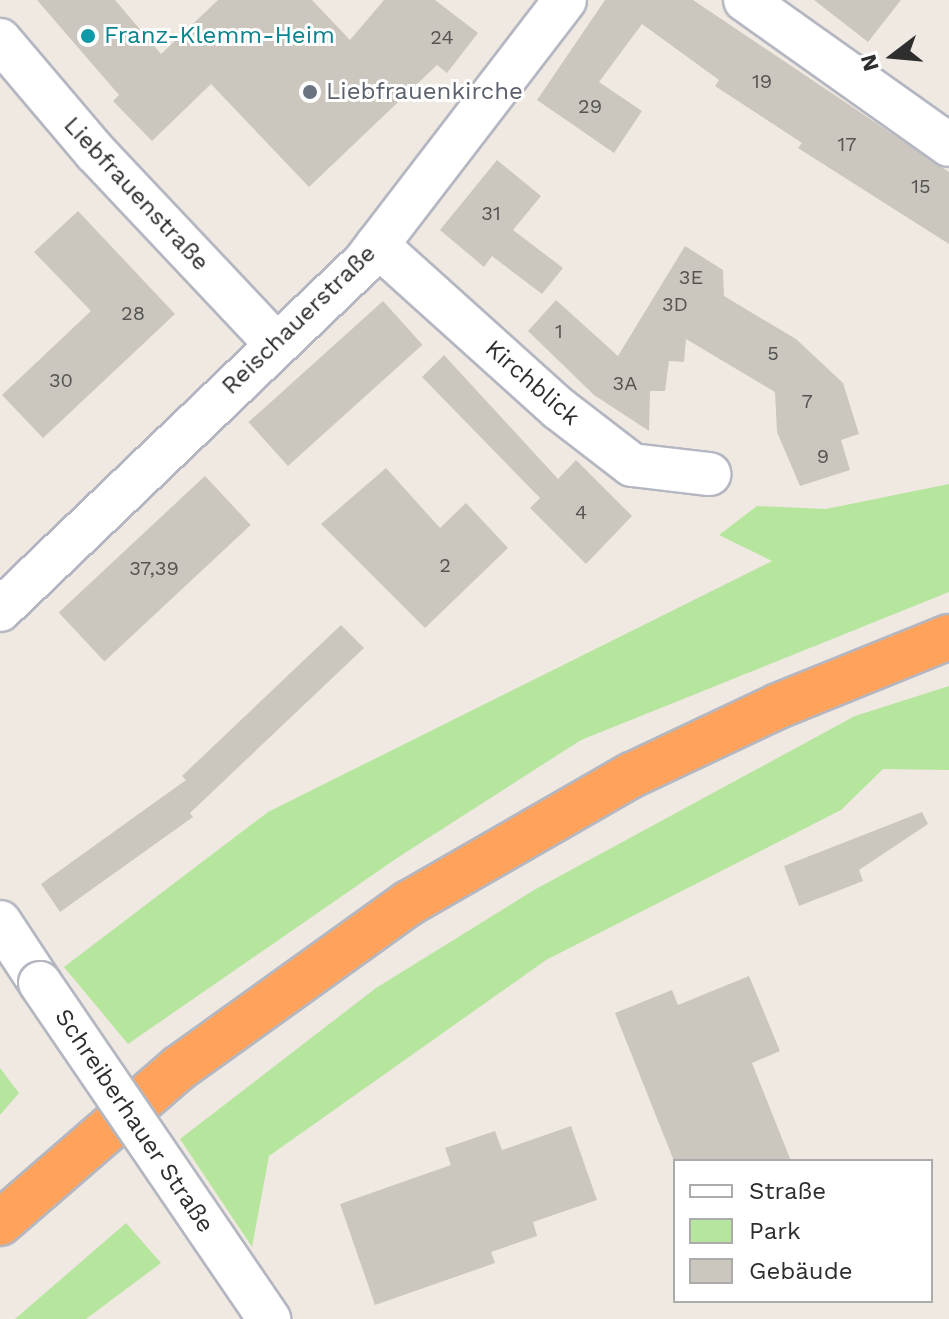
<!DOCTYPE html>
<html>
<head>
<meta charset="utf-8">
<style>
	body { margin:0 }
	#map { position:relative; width:949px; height:1319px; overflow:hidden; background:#efe9e1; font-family:"Work Sans",sans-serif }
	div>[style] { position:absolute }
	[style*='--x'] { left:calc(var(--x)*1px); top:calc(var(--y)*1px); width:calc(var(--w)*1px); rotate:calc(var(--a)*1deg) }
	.green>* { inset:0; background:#b6e59e }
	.building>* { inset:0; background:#cbc7bf; transform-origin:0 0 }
	.roads { filter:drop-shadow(2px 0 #b4b7c1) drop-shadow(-2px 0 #b4b7c1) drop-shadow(0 2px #b4b7c1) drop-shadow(0 -2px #b4b7c1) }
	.street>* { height:42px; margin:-21px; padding:0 21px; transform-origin:21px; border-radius:21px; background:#fff }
	.highway>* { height:44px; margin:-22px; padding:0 22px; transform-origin:22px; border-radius:22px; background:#ffa35c }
	.bridges { filter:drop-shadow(2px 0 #b4b7c1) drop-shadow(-2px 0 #b4b7c1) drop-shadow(0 2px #b4b7c1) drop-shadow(0 -2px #b4b7c1) }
	.street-bridge>* { height:42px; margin:-21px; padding:0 21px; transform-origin:21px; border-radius:21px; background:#fff }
	.dots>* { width:22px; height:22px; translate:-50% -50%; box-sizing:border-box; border:4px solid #fff; border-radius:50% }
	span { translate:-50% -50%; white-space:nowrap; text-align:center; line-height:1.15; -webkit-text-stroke:6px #fff; paint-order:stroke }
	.number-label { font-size:20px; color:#555452 }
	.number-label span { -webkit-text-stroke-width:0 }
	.culture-label { font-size:24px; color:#0d838f }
	.left { translate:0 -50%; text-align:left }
	.worship-label { font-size:24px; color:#5b616d }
	.street-label { font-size:24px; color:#2e2e2e }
	.legend { position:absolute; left:673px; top:1159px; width:260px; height:144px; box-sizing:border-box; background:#fff; border:2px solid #ababab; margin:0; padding:10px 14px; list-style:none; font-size:24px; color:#2e2e2e }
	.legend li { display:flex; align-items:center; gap:16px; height:40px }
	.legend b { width:40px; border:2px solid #ababab }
	.north { position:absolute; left:853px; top:16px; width:80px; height:80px; -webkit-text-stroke:6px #fff; paint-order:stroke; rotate:254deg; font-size:22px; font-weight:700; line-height:32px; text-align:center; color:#2e2e2e }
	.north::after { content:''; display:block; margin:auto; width:28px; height:36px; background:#2e2e2e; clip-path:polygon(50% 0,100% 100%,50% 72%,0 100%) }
</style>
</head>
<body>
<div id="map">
	<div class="green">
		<div style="clip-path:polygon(949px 484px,949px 592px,581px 740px,397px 858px,128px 1044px,64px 967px,268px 812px,772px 561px,719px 535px,757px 506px,826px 509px)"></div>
		<div style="clip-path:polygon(949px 686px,949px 770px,883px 769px,841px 810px,546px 960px,269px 1156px,252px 1247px,180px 1139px,376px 988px,534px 890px,855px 716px)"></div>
		<div style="clip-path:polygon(0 1068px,19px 1093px,0 1115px)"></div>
		<div style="clip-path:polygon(126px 1223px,161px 1263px,86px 1319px,15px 1319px)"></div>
	</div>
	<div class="building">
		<div style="clip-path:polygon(37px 0,115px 0,161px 54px,218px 0,312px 0,350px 40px,384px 0,435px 0,478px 33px,447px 73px,437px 65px,309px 187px,211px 84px,152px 141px,113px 101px,119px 95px)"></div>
		<div style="clip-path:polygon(605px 0,693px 0,949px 172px,949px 244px,798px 148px,802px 143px,715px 86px,719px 80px,642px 24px,599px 82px,642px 111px,614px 153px,537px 100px)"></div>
		<div style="clip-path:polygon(814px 0,901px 0,868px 42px)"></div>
		<div style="clip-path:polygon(497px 160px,541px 196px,513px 230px,563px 268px,542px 294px,492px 256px,484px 267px,440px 230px)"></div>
		<div style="clip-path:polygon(78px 211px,175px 314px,43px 438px,2px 395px,91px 311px,34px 252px)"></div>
		<div style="clip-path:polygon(685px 246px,723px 270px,724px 296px,796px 339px,843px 383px,859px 434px,841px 440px,850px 470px,800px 486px,777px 432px,775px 392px,686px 339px,684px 362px,669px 361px,665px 391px,650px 391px,649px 431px,594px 395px,528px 331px,556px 300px,618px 356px)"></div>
		<div style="left:383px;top:301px;width:59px;height:181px;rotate:48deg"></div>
		<div style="clip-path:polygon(444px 355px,558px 479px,576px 460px,632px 516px,586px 564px,530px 508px,540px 498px,422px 377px)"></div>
		<div style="clip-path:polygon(386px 468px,440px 528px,466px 503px,508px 548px,425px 628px,321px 524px)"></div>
		<div style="left:205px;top:476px;width:67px;height:200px;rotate:47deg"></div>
		<div style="clip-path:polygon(341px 625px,364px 648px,190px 813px,193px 817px,60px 912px,41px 884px,186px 780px,182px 776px)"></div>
		<div style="clip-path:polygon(922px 812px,928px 824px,859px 870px,863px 881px,799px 906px,784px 866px)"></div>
		<div style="clip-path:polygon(749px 976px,780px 1051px,752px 1063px,791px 1161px,674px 1161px,615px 1013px,672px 990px,678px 1005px)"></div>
		<div style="clip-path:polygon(571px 1126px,597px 1200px,533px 1222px,537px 1236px,491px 1252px,495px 1263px,375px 1305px,340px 1204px,451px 1165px,445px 1148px,495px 1131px,502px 1150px)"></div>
	</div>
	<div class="roads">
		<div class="street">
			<div style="--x:745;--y:0;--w:250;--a:35.4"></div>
			<div style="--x:0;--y:40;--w:147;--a:49.7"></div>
			<div style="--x:95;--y:152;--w:264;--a:46.7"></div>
			<div style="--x:377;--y:245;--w:244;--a:42"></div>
			<div style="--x:558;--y:408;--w:93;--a:37.6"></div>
			<div style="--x:632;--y:465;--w:78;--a:6.7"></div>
			<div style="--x:0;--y:610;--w:504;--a:-43.71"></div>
			<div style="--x:364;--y:262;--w:330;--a:-52.5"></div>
			<div style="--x:0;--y:922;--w:73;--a:56.7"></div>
		</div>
		<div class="highway">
			<div style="--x:0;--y:1223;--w:237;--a:-40.9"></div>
			<div style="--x:179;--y:1068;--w:283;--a:-35.7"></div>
			<div style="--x:409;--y:903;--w:257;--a:-29.9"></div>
			<div style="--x:632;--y:775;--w:161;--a:-25.3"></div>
			<div style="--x:778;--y:706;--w:184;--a:-22"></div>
		</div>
	</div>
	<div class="bridges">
		<div class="street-bridge">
			<div style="--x:40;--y:983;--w:407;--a:55.7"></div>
		</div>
	</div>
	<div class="dots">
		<div style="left:88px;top:36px;background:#0f9aa8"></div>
		<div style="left:310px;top:92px;background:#6b7280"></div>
	</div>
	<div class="number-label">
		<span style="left:442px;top:37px">24</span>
		<span style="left:762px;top:81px">19</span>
		<span style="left:590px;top:106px">29</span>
		<span style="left:847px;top:144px">17</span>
		<span style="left:921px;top:186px">15</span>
		<span style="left:491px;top:213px">31</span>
		<span style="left:691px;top:277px">3E</span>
		<span style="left:675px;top:304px">3D</span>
		<span style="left:133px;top:313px">28</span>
		<span style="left:559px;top:331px">1</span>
		<span style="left:773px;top:353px">5</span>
		<span style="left:61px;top:380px">30</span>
		<span style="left:625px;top:383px">3A</span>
		<span style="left:807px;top:401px">7</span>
		<span style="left:823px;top:456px">9</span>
		<span style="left:581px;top:512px">4</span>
		<span style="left:445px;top:565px">2</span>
		<span style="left:154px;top:568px">37,39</span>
	</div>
	<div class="culture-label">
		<span class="left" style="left:104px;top:36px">Franz-Klemm-Heim</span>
	</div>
	<div class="worship-label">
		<span class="left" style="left:326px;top:92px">Liebfrauenkirche</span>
	</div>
	<div class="street-label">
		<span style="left:136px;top:194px;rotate:47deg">Liebfrauenstraße</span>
		<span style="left:299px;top:320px;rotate:-44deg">Reischauerstraße</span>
		<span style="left:532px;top:383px;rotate:41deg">Kirchblick</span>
		<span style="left:134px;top:1121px;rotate:56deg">Schreiberhauer Straße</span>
	</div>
	<ul class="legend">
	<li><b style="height:10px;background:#fff"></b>Straße</li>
	<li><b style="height:22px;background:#b6e59e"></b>Park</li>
	<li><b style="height:22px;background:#cbc7bf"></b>Gebäude</li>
	</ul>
	<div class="north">N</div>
</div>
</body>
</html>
